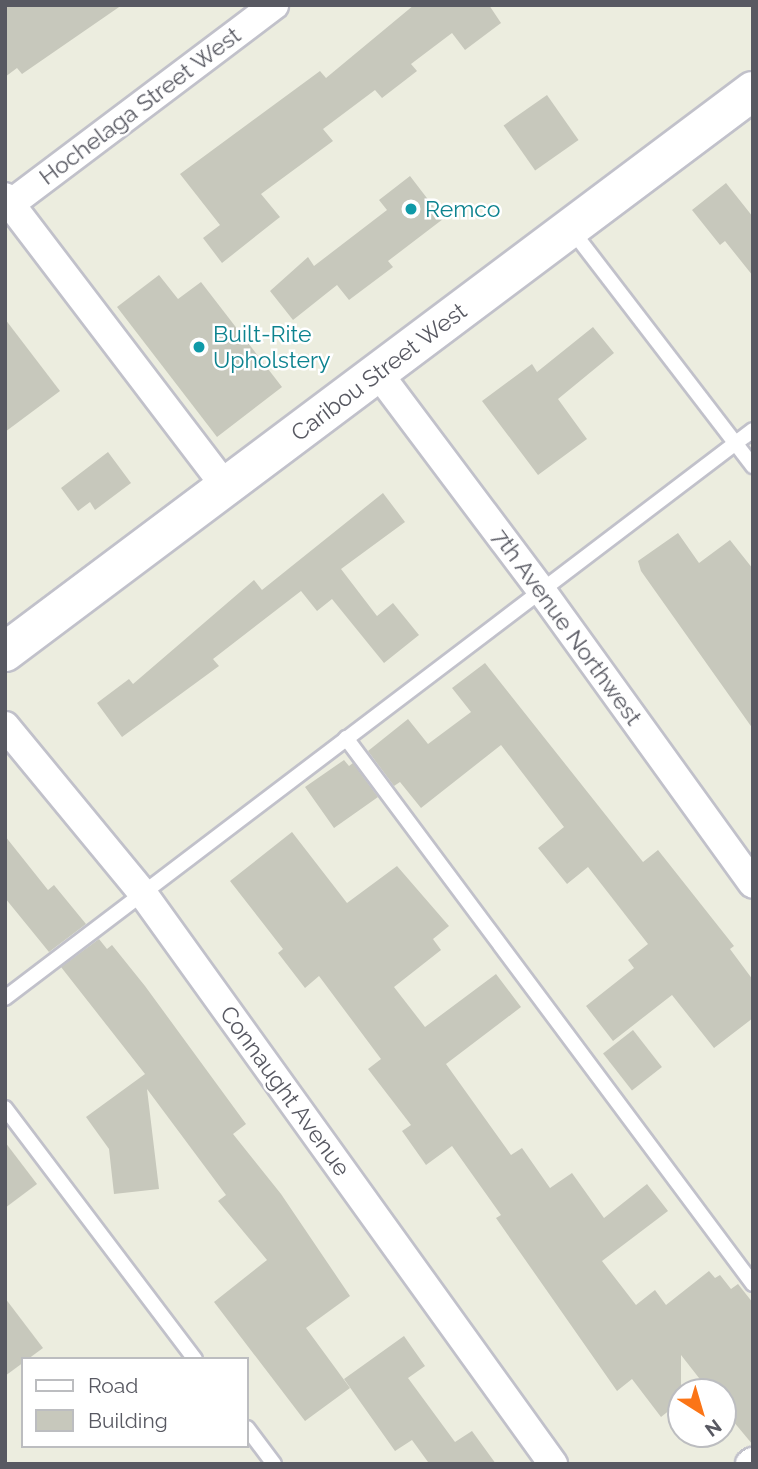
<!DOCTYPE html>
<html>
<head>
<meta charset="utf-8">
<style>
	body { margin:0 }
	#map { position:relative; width:758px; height:1469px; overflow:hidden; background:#eceddf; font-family:Raleway,sans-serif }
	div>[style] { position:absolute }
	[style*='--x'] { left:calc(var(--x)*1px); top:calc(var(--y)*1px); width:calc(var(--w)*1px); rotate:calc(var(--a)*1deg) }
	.building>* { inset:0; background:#c7c8bc; transform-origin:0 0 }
	.roads { filter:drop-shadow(2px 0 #c1c1ca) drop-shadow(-2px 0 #c1c1ca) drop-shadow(0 2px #c1c1ca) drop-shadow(0 -2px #c1c1ca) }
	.lane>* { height:14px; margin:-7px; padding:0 7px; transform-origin:7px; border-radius:7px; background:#fff }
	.street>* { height:28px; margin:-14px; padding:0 14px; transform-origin:14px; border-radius:14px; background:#fff }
	.secondary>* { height:38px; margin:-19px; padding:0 19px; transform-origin:19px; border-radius:19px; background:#fff }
	.dots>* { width:19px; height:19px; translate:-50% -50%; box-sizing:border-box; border:4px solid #fff; border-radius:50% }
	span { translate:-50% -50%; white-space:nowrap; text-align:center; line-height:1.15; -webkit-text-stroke:5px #fff; paint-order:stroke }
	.street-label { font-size:23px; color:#585962 }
	.culture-label { font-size:23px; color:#0d838f }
	.left { translate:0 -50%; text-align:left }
	.frame { position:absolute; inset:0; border:7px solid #585962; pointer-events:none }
	.legend { position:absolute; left:21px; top:1357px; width:228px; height:91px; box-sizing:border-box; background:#fff; border:2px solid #bcbdc0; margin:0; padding:9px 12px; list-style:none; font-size:21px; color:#585962 }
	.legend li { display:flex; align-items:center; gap:14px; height:35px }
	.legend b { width:35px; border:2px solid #bcbdc0 }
	.north { position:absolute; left:667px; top:1378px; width:70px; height:70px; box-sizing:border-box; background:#fff; border:2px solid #bcbdc0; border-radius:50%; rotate:143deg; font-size:19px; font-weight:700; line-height:28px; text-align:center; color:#585962 }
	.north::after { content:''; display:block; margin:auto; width:24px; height:32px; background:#fb7517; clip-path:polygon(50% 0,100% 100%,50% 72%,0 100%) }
</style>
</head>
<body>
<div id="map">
	<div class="building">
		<div style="clip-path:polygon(5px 5px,122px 5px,22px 74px,17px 68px,5px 77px)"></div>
		<div style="clip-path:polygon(414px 5px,489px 5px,501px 23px,465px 50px,452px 33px,411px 64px,417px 71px,382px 98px,375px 90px,323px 129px,333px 141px,261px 194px,280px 217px,222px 263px,203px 238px,220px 225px,180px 174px,320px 71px,326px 78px)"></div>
		<div style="left:547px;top:95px;width:55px;height:53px;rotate:55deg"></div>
		<div style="clip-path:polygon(410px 176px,443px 219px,388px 261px,393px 267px,349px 300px,337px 285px,293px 320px,270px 291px,308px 257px,314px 266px,387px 210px,379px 200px)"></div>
		<div style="clip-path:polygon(726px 183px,753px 217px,753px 276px,725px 241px,720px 245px,692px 210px)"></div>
		<div style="clip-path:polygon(159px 275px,178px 299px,201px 282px,282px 387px,217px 437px,117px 307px)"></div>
		<div style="clip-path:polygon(5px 319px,60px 391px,5px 432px)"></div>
		<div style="clip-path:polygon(593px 327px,614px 353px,558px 399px,587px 439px,538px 475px,482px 401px,532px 364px,537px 372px)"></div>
		<div style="clip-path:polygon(108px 452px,131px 483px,95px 510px,90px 502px,78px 511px,61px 488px)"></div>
		<div style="clip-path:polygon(383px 493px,405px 522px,341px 569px,377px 616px,393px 603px,419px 635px,384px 663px,332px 599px,317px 611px,301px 591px,213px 659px,219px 666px,122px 737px,97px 703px,129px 679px,133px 684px,254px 580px,262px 590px)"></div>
		<div style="clip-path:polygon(678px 533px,699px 563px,730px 540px,753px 569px,753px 729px,641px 571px,638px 561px)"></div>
		<div style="clip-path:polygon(485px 663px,643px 862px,658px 850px,734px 946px,730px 949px,753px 980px,753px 1018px,714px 1048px,672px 995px,613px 1041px,586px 1006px,634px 968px,628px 960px,648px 944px,588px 867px,567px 884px,538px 848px,564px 827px,501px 745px,421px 808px,400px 782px,394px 786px,368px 751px,408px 719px,428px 744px,471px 712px,452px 688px)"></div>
		<div style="clip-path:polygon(344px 760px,349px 766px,353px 763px,378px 797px,334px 828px,305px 787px)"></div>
		<div style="clip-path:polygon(292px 832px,347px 903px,397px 866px,449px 926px,433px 939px,441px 950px,394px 987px,425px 1027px,496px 974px,521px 1007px,446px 1064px,511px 1155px,522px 1148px,550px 1188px,572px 1173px,604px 1218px,647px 1184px,668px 1211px,602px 1261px,636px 1305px,655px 1290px,666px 1305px,709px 1271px,715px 1278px,720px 1275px,731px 1289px,738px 1284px,753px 1303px,753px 1445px,723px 1409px,723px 1392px,710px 1392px,681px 1355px,681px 1401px,661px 1417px,632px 1379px,617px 1391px,496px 1218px,501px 1215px,452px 1146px,426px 1165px,402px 1131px,411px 1125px,368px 1069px,381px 1059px,319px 976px,305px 988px,278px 953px,283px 949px,230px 881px)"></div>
		<div style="clip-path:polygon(5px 836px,48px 890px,54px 885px,86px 924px,49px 952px,5px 898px)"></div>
		<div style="clip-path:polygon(99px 939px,107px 949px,112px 945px,145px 986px,246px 1124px,233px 1134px,281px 1194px,350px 1296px,306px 1328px,350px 1388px,305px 1421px,214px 1302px,267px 1260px,218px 1201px,226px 1195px,147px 1089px,159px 1189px,114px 1194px,109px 1149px,86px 1117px,145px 1074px,61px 967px)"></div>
		<div style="left:633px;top:1030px;width:47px;height:38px;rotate:52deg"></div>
		<div style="clip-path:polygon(5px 1142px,37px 1184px,5px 1208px)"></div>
		<div style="clip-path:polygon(5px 1298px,43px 1348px,5px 1376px)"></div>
		<div style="clip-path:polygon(404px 1336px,425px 1366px,408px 1378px,455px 1442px,472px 1431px,496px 1464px,425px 1464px,428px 1462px,412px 1440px,395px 1451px,344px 1379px)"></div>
	</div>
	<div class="roads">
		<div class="lane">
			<div style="--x:571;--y:229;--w:299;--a:52.5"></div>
			<div style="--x:346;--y:738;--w:681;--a:53.3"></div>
			<div style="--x:5;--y:998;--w:939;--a:-37.21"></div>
			<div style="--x:5;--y:1108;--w:315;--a:52.9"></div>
			<div style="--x:247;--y:1428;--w:45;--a:53.1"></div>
		</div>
		<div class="street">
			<div style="--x:5;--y:197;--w:365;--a:52.7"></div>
			<div style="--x:5;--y:208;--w:337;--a:-37"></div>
			<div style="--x:378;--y:373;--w:271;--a:53.1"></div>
			<div style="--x:541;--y:590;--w:362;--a:54.2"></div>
			<div style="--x:5;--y:726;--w:214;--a:50.5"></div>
			<div style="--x:141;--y:891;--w:706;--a:54.28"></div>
			<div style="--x:750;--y:1464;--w:4;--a:-34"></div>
		</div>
		<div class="secondary">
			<div style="--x:5;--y:652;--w:935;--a:-36.87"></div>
		</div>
	</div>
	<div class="dots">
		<div style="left:411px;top:209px;background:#0f9aa8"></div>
		<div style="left:199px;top:347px;background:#0f9aa8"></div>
	</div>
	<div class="street-label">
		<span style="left:140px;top:106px;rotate:-37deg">Hochelaga Street West</span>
		<span style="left:379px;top:372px;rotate:-37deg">Caribou Street West</span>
		<span style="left:567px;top:627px;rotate:54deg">7th Avenue Northwest</span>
		<span style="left:285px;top:1091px;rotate:54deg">Connaught Avenue</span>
	</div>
	<div class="culture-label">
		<span class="left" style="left:425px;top:209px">Remco</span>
		<span class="left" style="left:213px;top:347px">Built-Rite<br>Upholstery</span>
	</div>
	<div class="frame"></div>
	<ul class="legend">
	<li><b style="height:9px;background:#fff"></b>Road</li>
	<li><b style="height:19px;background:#c7c8bc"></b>Building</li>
	</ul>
	<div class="north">N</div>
</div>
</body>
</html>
